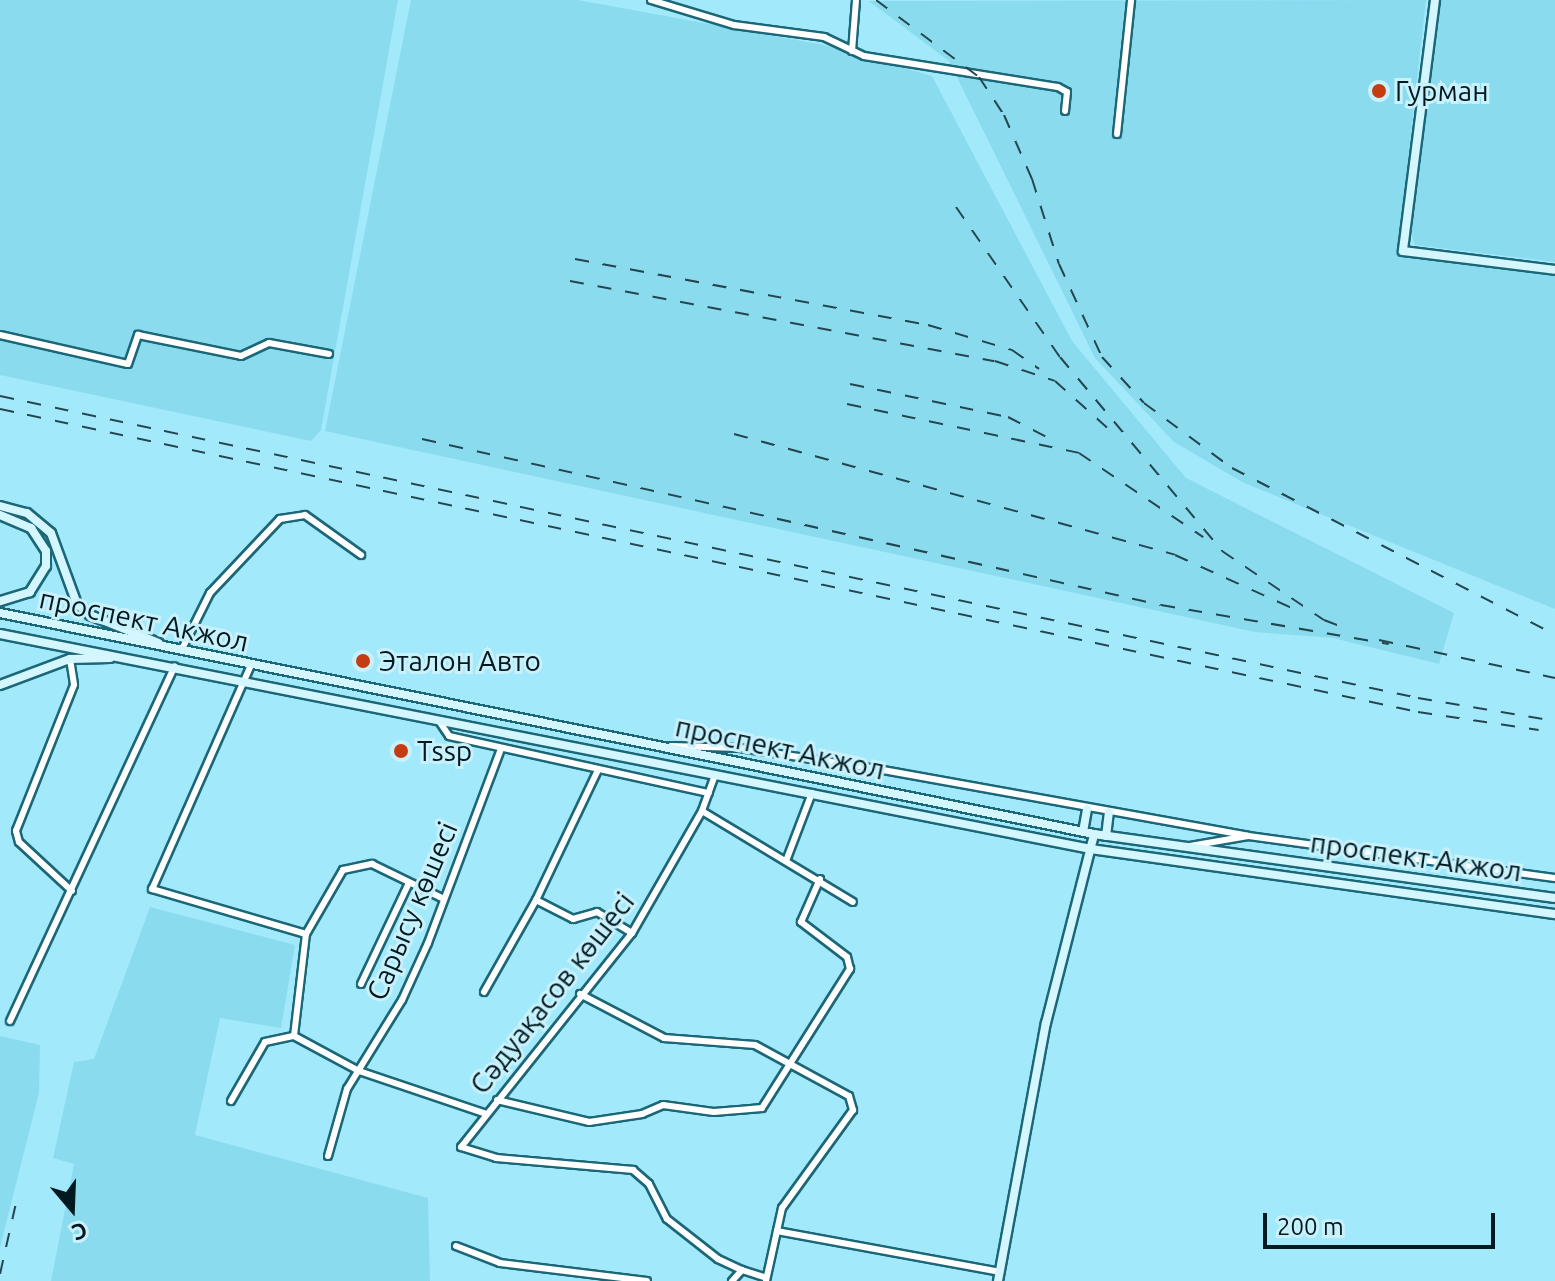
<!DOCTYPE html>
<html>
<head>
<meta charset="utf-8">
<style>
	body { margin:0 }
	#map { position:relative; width:1555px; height:1281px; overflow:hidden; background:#a2e9fc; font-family:Ubuntu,sans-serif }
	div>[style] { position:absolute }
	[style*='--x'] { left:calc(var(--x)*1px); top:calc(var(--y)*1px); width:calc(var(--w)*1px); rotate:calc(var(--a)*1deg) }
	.built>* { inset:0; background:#8bdbef }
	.roads { filter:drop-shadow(2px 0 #1b6777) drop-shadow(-2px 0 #1b6777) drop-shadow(0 2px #1b6777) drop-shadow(0 -2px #1b6777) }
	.street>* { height:6px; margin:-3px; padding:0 3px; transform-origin:3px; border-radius:3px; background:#fff }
	.secondary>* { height:8px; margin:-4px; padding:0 4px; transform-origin:4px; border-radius:4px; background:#d4f6ff }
	.rail>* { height:2px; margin-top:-1px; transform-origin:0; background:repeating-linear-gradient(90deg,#23454f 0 14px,transparent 0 28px) }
	.dots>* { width:22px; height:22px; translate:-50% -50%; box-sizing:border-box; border:4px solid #c8f1fc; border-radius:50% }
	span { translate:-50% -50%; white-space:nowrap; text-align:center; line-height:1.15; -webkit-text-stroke:6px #c8f1fc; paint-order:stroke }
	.poi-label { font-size:28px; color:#001920 }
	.left { translate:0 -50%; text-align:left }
	.street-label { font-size:28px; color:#001920 }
	.north { position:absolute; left:32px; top:1169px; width:80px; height:80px; -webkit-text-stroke:6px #c8f1fc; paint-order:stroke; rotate:161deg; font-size:22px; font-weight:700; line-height:32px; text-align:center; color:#001920 }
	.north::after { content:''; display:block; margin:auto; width:28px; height:36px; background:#001920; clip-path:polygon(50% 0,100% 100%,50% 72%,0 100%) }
	.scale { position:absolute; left:1263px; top:1213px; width:232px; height:36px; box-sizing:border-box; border:4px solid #001920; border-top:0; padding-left:10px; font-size:24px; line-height:28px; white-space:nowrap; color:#001920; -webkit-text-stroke:6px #c8f1fc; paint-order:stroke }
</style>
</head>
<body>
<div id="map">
	<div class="built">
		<div style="clip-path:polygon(0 0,398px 0,321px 430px,311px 441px,0 375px)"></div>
		<div style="clip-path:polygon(411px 0,578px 0,824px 45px,932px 76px,1072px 341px,1186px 478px,1454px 613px,1439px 664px,1333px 638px,1255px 632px,325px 431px)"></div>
		<div style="clip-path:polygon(1426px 0,1397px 257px,1555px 276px,1555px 609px,1244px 483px,1174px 442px,1095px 358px,949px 61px,869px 1px)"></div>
		<div style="clip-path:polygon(1435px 0,1555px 0,1555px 262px,1415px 245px,1408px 226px)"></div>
		<div style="clip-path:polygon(150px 907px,295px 945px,281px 1028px,220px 1018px,195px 1135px,428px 1198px,430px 1281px,51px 1281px,74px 1164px,53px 1158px,74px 1062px,94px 1059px)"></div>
		<div style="clip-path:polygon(0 1036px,40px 1045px,39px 1093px,0 1247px)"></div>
	</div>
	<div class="roads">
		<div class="street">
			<div style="--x:651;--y:0;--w:87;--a:16.8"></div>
			<div style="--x:734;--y:25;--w:91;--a:7.6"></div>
			<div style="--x:824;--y:37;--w:44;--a:25.4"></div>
			<div style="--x:864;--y:56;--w:196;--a:9.1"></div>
			<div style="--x:1058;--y:87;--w:10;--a:29"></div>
			<div style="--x:1067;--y:92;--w:19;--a:96"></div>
			<div style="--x:852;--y:51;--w:51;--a:-85.5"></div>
			<div style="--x:1117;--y:134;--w:135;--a:-84"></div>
			<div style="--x:0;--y:335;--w:131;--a:12.8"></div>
			<div style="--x:128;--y:364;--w:31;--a:-71"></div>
			<div style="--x:138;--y:335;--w:105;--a:11.5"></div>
			<div style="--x:241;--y:356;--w:31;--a:-25"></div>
			<div style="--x:269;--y:343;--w:61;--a:10.4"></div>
			<div style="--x:182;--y:649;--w:63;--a:-63.4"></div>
			<div style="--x:210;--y:593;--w:102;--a:-46.6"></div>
			<div style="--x:280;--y:519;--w:25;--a:-9"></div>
			<div style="--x:305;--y:515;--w:69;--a:35.5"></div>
			<div style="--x:70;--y:659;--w:26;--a:81"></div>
			<div style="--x:74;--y:685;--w:157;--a:111.7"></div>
			<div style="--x:16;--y:831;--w:11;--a:75"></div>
			<div style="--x:19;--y:842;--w:72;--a:42.8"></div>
			<div style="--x:251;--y:665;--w:245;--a:113.8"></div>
			<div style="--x:152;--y:889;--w:160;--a:16.3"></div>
			<div style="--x:439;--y:721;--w:18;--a:56"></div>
			<div style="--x:449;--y:736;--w:266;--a:12.4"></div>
			<div style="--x:671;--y:746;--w:69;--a:1.7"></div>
			<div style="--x:740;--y:748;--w:145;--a:8.7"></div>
			<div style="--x:883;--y:770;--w:371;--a:10.2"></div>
			<div style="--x:715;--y:775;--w:38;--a:110"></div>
			<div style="--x:702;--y:811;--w:141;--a:119.8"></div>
			<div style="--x:632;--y:933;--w:274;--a:128.6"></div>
			<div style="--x:461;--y:1147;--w:37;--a:17"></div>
			<div style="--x:496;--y:1158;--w:138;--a:5"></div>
			<div style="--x:633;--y:1170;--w:21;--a:41"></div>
			<div style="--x:649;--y:1184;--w:39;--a:63"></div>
			<div style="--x:667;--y:1219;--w:65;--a:38.1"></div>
			<div style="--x:718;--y:1259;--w:26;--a:25"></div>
			<div style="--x:742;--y:1270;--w:15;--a:132"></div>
			<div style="--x:702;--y:811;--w:176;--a:31.1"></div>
			<div style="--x:1190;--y:846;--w:59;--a:-9.8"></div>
			<div style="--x:1248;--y:836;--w:310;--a:7.8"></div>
			<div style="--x:786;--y:861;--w:73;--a:-69.1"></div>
			<div style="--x:536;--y:900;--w:42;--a:27.2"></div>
			<div style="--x:573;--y:919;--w:25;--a:-16"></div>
			<div style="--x:597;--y:912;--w:41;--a:31"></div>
			<div style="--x:361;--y:984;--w:112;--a:-64.6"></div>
			<div style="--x:484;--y:992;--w:106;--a:-60.5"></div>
			<div style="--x:536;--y:900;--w:144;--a:-64.5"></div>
			<div style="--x:580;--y:994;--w:95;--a:27.6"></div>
			<div style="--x:664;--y:1038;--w:91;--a:4.4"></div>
			<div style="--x:755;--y:1045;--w:107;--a:28.5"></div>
			<div style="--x:849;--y:1096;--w:15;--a:74"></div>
			<div style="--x:853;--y:1110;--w:121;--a:125.9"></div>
			<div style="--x:782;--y:1208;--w:75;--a:102.4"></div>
			<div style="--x:10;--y:1021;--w:391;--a:-65.1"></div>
			<div style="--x:294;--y:1036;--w:74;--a:28.3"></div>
			<div style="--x:359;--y:1071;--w:135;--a:18.6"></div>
			<div style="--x:497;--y:1100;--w:95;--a:13.4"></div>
			<div style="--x:589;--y:1122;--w:54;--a:-8.6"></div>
			<div style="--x:642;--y:1114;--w:23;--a:-23"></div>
			<div style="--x:663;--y:1105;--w:51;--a:7.8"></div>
			<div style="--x:714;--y:1112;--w:48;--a:-4.8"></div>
			<div style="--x:762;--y:1108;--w:165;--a:-57.7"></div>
			<div style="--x:850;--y:969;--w:12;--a:-104"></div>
			<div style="--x:847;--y:957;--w:58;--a:-142.7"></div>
			<div style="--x:801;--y:922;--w:47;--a:-66.2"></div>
			<div style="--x:231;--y:1101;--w:68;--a:-60"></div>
			<div style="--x:265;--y:1042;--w:30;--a:-12"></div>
			<div style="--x:294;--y:1036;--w:103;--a:-83.3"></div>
			<div style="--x:306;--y:934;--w:74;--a:-60"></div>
			<div style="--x:343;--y:870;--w:30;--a:-12"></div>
			<div style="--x:372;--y:864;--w:80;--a:25.9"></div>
			<div style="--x:328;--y:1156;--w:70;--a:-74.2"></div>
			<div style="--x:347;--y:1089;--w:105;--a:-58.3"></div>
			<div style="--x:402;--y:1000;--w:63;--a:-65.5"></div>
			<div style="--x:428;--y:943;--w:207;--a:-69.4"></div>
			<div style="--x:777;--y:1231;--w:227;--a:10.4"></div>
			<div style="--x:456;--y:1246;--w:47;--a:21.1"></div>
			<div style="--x:500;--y:1263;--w:148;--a:7"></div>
			<div style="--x:742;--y:1270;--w:25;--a:18"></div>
		</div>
		<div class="secondary">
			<div style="--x:1435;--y:0;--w:253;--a:97.3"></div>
			<div style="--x:1403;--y:251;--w:153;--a:7.1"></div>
			<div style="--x:0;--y:506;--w:28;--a:15"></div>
			<div style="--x:27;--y:513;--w:31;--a:40"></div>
			<div style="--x:51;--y:533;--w:76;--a:69.9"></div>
			<div style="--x:77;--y:604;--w:17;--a:40"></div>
			<div style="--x:90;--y:615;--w:74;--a:22.1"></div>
			<div style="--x:0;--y:515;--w:34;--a:23"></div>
			<div style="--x:31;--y:528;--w:27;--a:57"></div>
			<div style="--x:46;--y:551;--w:15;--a:90"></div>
			<div style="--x:46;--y:566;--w:31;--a:122"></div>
			<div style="--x:30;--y:592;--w:31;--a:163"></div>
			<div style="--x:0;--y:613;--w:1116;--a:11.42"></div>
			<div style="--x:1094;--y:834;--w:465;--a:7.9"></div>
			<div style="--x:0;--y:634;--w:1112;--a:11.15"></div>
			<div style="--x:1091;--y:849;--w:469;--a:8"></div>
			<div style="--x:0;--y:685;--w:75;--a:-20.4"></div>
			<div style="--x:70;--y:659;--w:40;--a:-1.4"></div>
			<div style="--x:1083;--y:832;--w:23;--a:-80"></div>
			<div style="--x:1106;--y:836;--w:24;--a:-83"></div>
			<div style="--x:998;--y:1281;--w:262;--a:-79.5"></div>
			<div style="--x:1046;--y:1023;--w:195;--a:-75.7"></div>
		</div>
	</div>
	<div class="rail">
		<div style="--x:876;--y:0;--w:129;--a:36.8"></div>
		<div style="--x:979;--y:77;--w:45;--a:56.7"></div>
		<div style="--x:1004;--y:115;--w:70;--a:66.4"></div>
		<div style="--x:1032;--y:179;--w:89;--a:72.4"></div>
		<div style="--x:1059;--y:264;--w:102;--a:65.2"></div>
		<div style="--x:1102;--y:357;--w:62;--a:47.6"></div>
		<div style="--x:1144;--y:403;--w:109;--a:36.5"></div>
		<div style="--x:1232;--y:468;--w:364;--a:27.3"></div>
		<div style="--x:956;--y:207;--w:183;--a:55.3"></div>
		<div style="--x:1060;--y:357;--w:253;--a:50.1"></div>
		<div style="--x:1222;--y:551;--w:123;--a:34.1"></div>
		<div style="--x:1324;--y:620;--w:22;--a:21"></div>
		<div style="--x:575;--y:259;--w:359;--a:10.6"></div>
		<div style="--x:928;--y:325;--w:88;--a:16.6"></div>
		<div style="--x:1012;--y:350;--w:33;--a:35"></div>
		<div style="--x:570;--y:281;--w:432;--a:10.7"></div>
		<div style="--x:995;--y:361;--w:63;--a:18.4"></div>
		<div style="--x:1055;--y:381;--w:76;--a:41.8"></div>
		<div style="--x:850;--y:384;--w:161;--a:11.8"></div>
		<div style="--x:1008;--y:417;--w:54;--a:27.5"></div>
		<div style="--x:0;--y:396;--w:1450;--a:12.02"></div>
		<div style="--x:1418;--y:698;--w:139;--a:9.5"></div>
		<div style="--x:847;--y:404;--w:237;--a:11.9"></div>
		<div style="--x:1079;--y:453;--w:150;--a:34.1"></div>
		<div style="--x:0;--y:409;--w:1450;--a:12.06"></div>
		<div style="--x:1418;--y:712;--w:122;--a:8.5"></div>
		<div style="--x:734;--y:434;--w:457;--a:15.3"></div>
		<div style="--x:1175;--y:555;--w:131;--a:24.4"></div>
		<div style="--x:422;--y:439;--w:757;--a:12.66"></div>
		<div style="--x:1161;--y:605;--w:231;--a:9.7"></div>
		<div style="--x:1379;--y:640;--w:180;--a:12.2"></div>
		<div style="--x:0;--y:1274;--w:73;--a:-77.3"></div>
	</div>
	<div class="dots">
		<div style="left:1379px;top:91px;background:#c53c13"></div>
		<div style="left:363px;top:661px;background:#c53c13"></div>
		<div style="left:401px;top:751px;background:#c53c13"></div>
	</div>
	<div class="poi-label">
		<span class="left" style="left:1395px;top:91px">Гурман</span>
		<span class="left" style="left:379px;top:661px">Эталон Авто</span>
		<span class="left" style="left:417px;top:751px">Tssp</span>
	</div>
	<div class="street-label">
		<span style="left:144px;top:620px;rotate:12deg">проспект Акжол</span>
		<span style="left:780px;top:748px;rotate:12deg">проспект Акжол</span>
		<span style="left:1416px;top:857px;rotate:8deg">проспект Акжол</span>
		<span style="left:412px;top:911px;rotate:-67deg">Сарысу көшесі</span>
		<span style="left:552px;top:993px;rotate:-52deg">Сәдуақасов көшесі</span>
	</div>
	<div class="north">С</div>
	<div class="scale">200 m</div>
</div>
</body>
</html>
